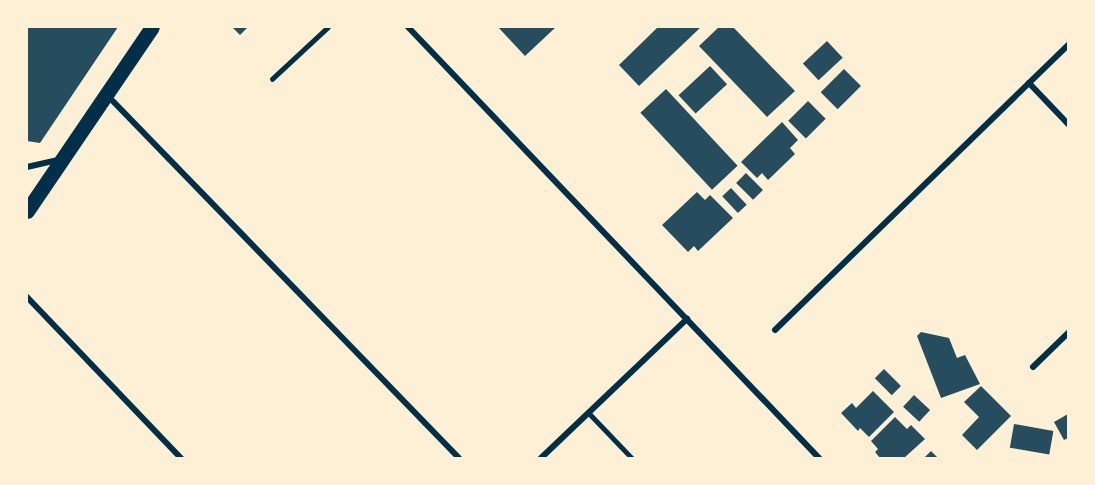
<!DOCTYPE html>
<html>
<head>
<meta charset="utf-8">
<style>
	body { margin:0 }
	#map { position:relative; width:1095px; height:485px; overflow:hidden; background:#fdf0d5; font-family:Cabin,sans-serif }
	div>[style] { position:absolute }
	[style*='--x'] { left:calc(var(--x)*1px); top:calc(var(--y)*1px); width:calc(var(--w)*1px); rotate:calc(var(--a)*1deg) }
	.building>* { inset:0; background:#264d5e; transform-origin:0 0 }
	.service>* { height:4.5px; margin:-2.25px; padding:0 2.25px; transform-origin:2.25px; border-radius:2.25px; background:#003049 }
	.minor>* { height:6px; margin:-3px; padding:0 3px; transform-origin:3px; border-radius:3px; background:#003049 }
	.primary>* { height:15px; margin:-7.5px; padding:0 7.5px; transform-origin:7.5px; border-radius:7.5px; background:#003049 }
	span { translate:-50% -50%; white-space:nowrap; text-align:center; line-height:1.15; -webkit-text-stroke:4.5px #fdf0d5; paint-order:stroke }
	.frame { position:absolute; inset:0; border:28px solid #fdf0d5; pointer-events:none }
</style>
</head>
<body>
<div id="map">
	<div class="building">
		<div style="clip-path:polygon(27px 27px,118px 27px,40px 143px,27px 141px)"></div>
		<div style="clip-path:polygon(232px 27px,248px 27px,240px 35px)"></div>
		<div style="clip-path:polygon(498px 27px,556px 27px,525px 56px)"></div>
		<div style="clip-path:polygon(658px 27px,701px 27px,639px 86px,619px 65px)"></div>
		<div style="clip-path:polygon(719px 27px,733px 27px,795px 91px,767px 117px,699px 46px)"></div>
		<div style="left:827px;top:41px;width:23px;height:33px;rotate:47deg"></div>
		<div style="left:710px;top:66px;width:25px;height:43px;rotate:47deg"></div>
		<div style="left:844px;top:69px;width:24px;height:33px;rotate:45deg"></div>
		<div style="left:666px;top:89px;width:105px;height:35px;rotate:47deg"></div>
		<div style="left:808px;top:101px;width:25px;height:28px;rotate:45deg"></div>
		<div style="clip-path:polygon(782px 122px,798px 140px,790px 148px,795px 154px,768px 180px,762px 173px,757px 178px,741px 162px)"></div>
		<div style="left:746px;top:173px;width:24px;height:14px;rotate:45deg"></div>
		<div style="left:731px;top:188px;width:23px;height:12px;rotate:47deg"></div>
		<div style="clip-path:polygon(697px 192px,705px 200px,710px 195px,733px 218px,698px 251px,694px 246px,688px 252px,662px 225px)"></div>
		<div style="clip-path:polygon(921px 332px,949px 338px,957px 358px,965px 355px,980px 384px,941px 398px,917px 336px)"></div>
		<div style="left:884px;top:369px;width:24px;height:13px;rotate:45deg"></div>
		<div style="clip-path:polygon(981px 386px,1011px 416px,977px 450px,962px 435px,979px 417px,964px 402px)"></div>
		<div style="clip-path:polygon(873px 391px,894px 412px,869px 437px,860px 428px,858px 431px,841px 413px,852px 403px,856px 408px)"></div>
		<div style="left:914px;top:395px;width:22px;height:16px;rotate:43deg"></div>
		<div style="clip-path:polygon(1068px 414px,1068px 438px,1064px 440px,1054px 422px)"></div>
		<div style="clip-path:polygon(895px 417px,907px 429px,911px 425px,925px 439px,904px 458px,880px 458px,875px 452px,878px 449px,871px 441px)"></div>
		<div style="left:1014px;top:424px;width:40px;height:24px;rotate:10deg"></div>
		<div style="clip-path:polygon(931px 451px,938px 458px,924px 458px)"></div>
	</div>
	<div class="service">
		<div style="--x:272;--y:79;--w:76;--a:-42.9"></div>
		<div style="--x:589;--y:413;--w:62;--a:46.3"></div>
	</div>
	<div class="minor">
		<div style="--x:408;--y:27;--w:596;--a:46.36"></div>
		<div style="--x:1029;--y:83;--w:57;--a:46.4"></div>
		<div style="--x:106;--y:94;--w:507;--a:45.88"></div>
		<div style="--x:27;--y:167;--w:32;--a:-13"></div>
		<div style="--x:27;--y:297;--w:223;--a:46.3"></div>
		<div style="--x:775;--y:330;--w:409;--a:-44.2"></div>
		<div style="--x:1033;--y:367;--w:49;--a:-44.2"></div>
		<div style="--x:541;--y:458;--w:202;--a:-43.6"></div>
	</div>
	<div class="primary">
		<div style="--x:27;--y:211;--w:222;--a:-55.8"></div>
	</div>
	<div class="frame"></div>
</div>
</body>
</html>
